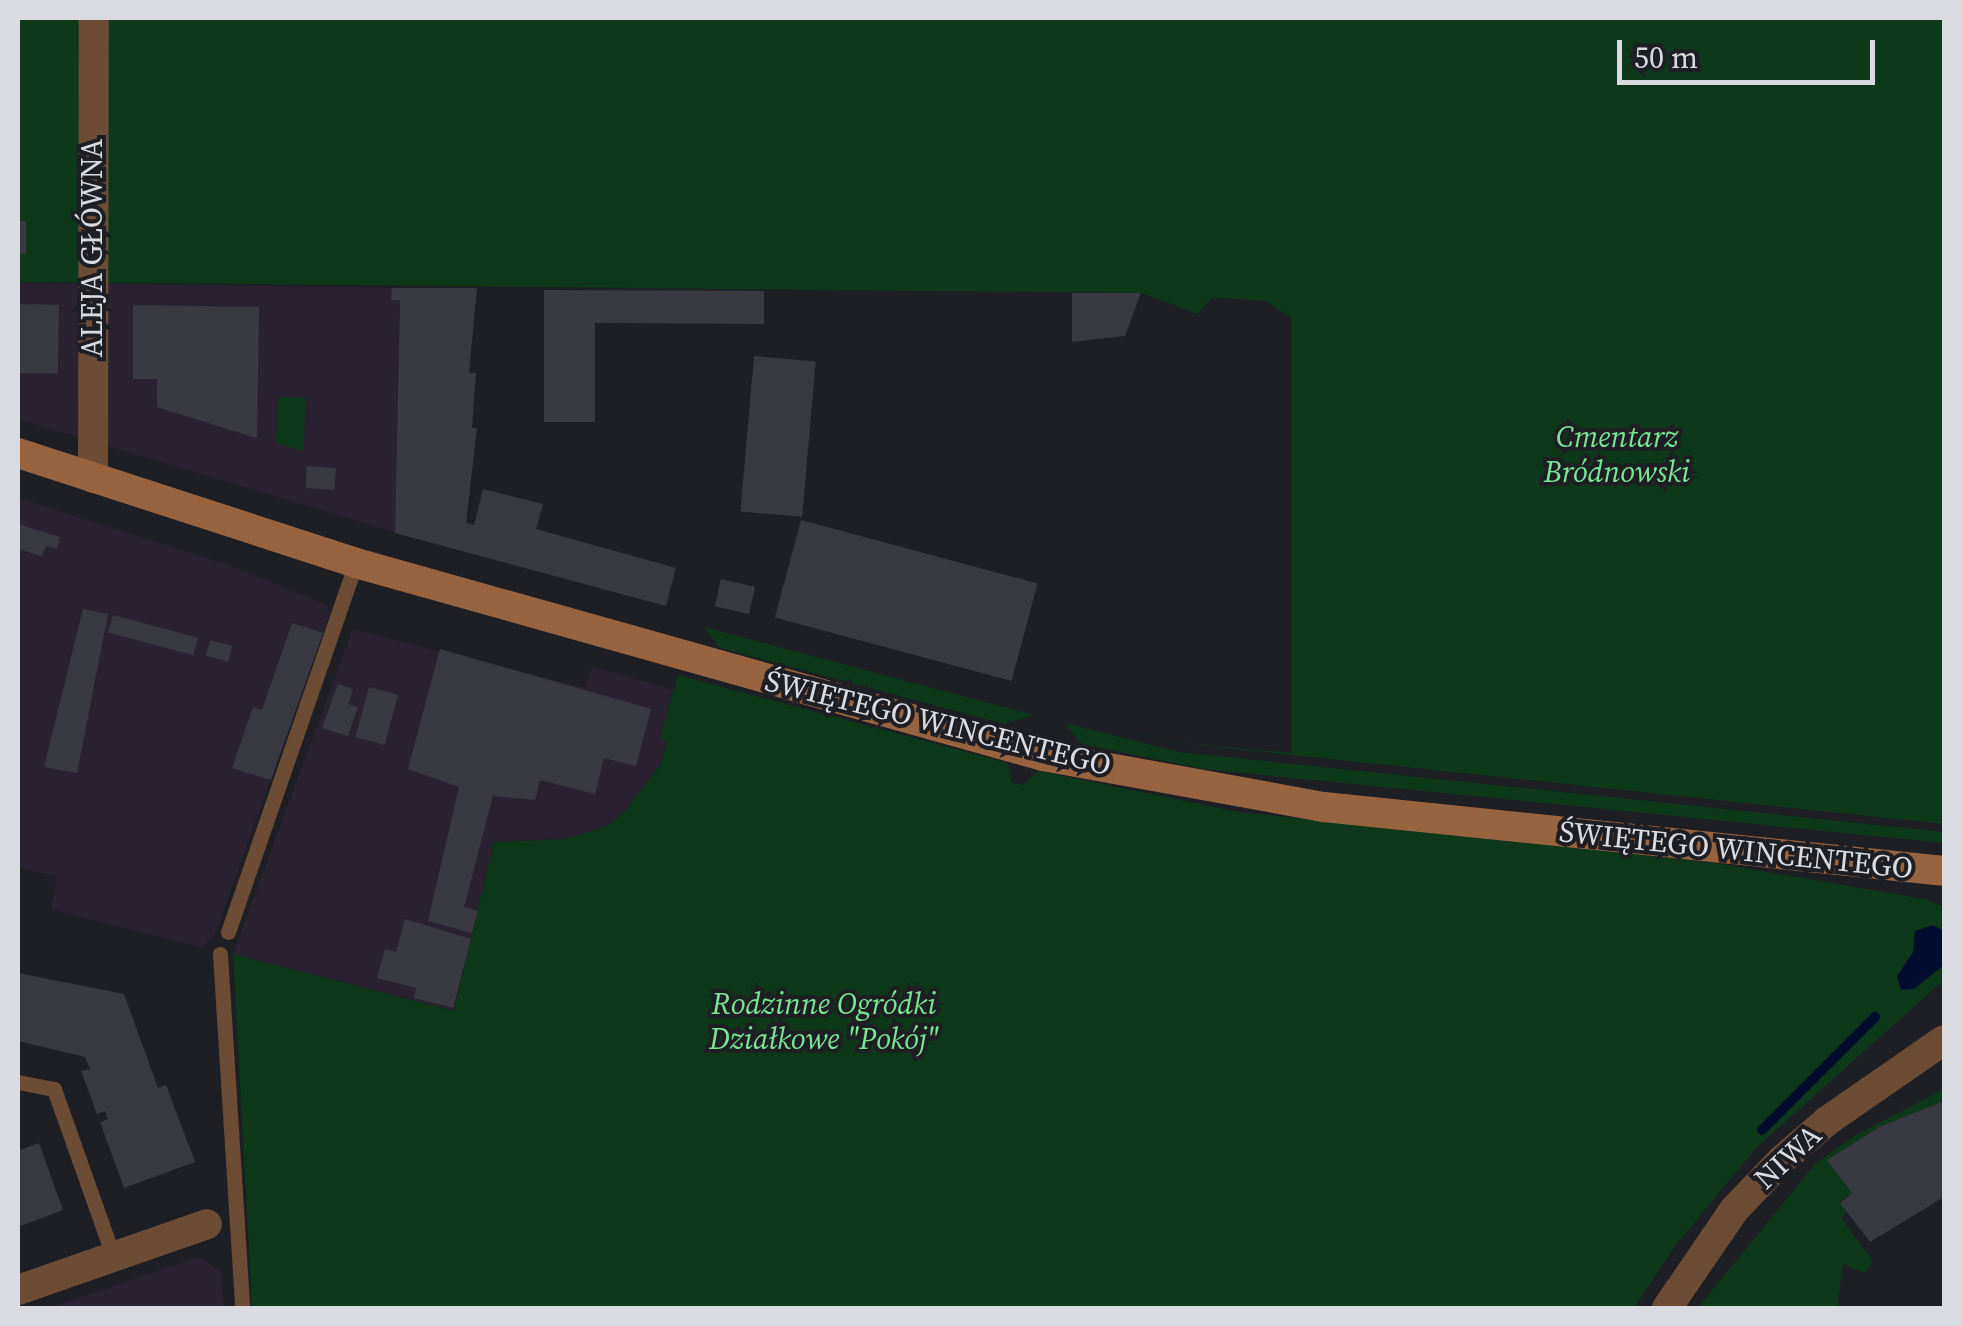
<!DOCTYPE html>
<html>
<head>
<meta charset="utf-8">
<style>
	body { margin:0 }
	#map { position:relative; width:1962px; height:1326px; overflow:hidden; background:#1e1e25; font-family:"Source Serif 4",serif }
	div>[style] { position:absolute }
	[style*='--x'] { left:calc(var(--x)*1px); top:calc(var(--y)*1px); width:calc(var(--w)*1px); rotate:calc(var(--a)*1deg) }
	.commercial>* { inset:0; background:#2b2231 }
	.green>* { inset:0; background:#0d381a }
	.water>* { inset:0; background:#000c2e }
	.stream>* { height:10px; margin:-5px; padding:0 5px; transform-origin:5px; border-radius:5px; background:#000c2e }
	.building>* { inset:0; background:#393a41; transform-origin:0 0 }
	.lane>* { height:15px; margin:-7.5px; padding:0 7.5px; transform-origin:7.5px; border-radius:7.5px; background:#6c4c35 }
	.street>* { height:30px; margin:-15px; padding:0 15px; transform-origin:15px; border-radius:15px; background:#6c4c35 }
	.secondary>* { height:30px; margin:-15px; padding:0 15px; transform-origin:15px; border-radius:15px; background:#98643f }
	span { translate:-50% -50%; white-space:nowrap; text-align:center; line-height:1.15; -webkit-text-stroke:8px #1e1e25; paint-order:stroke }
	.street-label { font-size:30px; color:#dadbe0 }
	.park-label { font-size:30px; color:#78e692; font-style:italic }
	.frame { position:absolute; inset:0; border:20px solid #dadbe0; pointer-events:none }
	.scale { position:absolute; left:1617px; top:40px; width:258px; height:45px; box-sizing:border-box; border:5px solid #dadbe0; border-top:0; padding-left:12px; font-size:30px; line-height:35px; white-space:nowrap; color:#dadbe0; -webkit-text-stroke:8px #1e1e25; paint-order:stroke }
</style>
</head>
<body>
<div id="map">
	<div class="commercial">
		<div style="clip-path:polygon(18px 282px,392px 288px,392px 300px,400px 300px,395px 532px,18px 419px)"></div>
		<div style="clip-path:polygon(18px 498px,228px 565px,327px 605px,330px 614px,214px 937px,201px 947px,51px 909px,57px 876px,18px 868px)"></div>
		<div style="clip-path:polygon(353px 629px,585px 688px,592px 667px,679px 691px,661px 764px,625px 811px,608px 826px,565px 839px,494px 842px,454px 1011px,233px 954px)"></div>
		<div style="clip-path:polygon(199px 1257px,221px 1271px,224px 1308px,49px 1308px)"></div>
	</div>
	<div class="green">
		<div style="clip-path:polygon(18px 18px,1944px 18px,1944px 824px,1179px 743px,1065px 715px,1173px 742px,1291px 753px,1291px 318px,1266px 301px,1212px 297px,1198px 314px,1141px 293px,18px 282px)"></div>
		<div style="clip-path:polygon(278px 397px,306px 398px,304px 451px,276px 443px)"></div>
		<div style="clip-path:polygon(704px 627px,1034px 715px,1004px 724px,720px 648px)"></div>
		<div style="clip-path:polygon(678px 675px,1008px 763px,1011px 782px,1023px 785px,1039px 771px,1239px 812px,1715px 863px,1924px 899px,1944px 907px,1944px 980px,1757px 1147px,1675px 1246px,1634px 1308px,252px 1308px,233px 954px,454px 1011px,494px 842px,565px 839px,608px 826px,625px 811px,661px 764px,667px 741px,660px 739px)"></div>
		<div style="clip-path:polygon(1065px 723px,1179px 752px,1944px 832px,1944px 843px,1203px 769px,1081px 744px)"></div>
		<div style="clip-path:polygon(1944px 1089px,1944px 1101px,1881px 1126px,1828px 1160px,1852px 1193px,1840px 1202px,1847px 1212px,1841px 1218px,1873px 1261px,1866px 1273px,1843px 1264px,1837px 1308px,1698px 1308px,1815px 1164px,1854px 1136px)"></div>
	</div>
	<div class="water">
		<div style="clip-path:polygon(1933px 925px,1944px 931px,1944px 965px,1914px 989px,1901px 990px,1897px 976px,1913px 952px,1915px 931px)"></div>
	</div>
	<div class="stream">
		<div style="--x:1762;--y:1130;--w:160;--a:-45"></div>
	</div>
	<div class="building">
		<div style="left:18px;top:221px;width:8px;height:33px"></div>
		<div style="clip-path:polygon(392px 288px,477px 288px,469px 373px,476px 373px,472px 428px,477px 428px,466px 523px,474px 525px,483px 489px,543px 504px,536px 529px,676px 568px,666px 606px,395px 533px,400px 300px,391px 300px)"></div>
		<div style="clip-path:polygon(544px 290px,764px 291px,764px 324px,595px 323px,595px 422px,544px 422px)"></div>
		<div style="clip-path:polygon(1072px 293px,1141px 293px,1125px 336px,1072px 342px)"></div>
		<div style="left:18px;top:304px;width:41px;height:69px;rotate:1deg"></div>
		<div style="clip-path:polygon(133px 305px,259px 307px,257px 438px,157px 407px,157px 379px,133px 379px)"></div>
		<div style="left:754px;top:356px;width:62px;height:156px;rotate:5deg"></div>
		<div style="left:307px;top:466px;width:29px;height:22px;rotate:4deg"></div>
		<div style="left:801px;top:520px;width:245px;height:101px;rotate:15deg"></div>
		<div style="clip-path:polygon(18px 524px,60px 537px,57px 549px,46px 546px,42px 556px,18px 549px)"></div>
		<div style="left:721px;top:579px;width:35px;height:28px;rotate:13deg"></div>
		<div style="clip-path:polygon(83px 609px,108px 614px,77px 773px,44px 767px)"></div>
		<div style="left:113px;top:615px;width:88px;height:18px;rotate:15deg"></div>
		<div style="clip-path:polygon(292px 623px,323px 633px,271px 780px,232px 768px,253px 707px,262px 710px)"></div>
		<div style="left:210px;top:640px;width:23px;height:16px;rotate:15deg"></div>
		<div style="clip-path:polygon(440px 649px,651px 709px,636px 766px,604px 758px,595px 794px,540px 780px,535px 800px,493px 796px,464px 907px,478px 911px,472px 933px,428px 921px,459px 787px,408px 769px)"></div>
		<div style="clip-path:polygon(338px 684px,353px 689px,348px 704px,358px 707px,348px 736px,322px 728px)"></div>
		<div style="left:369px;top:687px;width:30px;height:52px;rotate:15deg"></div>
		<div style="clip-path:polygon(405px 919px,471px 939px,453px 1008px,414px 998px,416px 988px,377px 978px,385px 949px,396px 952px)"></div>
		<div style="clip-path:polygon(18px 973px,124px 994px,158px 1088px,166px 1085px,195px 1162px,124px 1188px,100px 1122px,108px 1119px,105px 1111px,97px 1114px,81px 1071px,90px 1069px,85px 1057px,18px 1041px)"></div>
		<div style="clip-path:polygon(1944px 1101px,1944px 1197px,1870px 1242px,1840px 1203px,1852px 1193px,1827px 1160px,1881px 1126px)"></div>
		<div style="clip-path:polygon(39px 1143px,63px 1210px,18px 1227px,18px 1151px)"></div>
	</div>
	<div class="lane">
		<div style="--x:228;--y:932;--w:391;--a:-70.9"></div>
		<div style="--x:220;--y:954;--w:355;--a:86.4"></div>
		<div style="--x:18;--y:1082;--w:37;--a:11"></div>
		<div style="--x:54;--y:1089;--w:177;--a:70.5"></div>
	</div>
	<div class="street">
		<div style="--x:93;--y:478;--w:460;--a:-89.9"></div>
		<div style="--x:18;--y:1290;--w:200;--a:-19.2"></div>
		<div style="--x:1667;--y:1308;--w:119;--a:-55.6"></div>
		<div style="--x:1734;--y:1210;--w:69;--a:-46.2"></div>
		<div style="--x:1782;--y:1160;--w:60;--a:-40.9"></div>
		<div style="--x:1827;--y:1121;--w:142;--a:-34.7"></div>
	</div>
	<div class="secondary">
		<div style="--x:18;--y:453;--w:355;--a:18"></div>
		<div style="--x:356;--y:563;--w:714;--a:15.69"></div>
		<div style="--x:1043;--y:756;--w:286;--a:10.3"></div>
		<div style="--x:1324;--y:807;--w:623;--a:5.89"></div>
	</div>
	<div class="street-label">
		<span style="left:92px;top:248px;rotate:-90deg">ALEJA GŁÓWNA</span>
		<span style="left:938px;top:723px;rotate:14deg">ŚWIĘTEGO WINCENTEGO</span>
		<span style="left:1736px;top:850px;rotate:6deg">ŚWIĘTEGO WINCENTEGO</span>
		<span style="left:1788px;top:1157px;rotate:-43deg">NIWA</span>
	</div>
	<div class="park-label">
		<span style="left:1617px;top:454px">Cmentarz<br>Bródnowski</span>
		<span style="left:824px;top:1021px">Rodzinne Ogródki<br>Działkowe "Pokój"</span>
	</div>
	<div class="frame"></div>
	<div class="scale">50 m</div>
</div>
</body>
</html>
